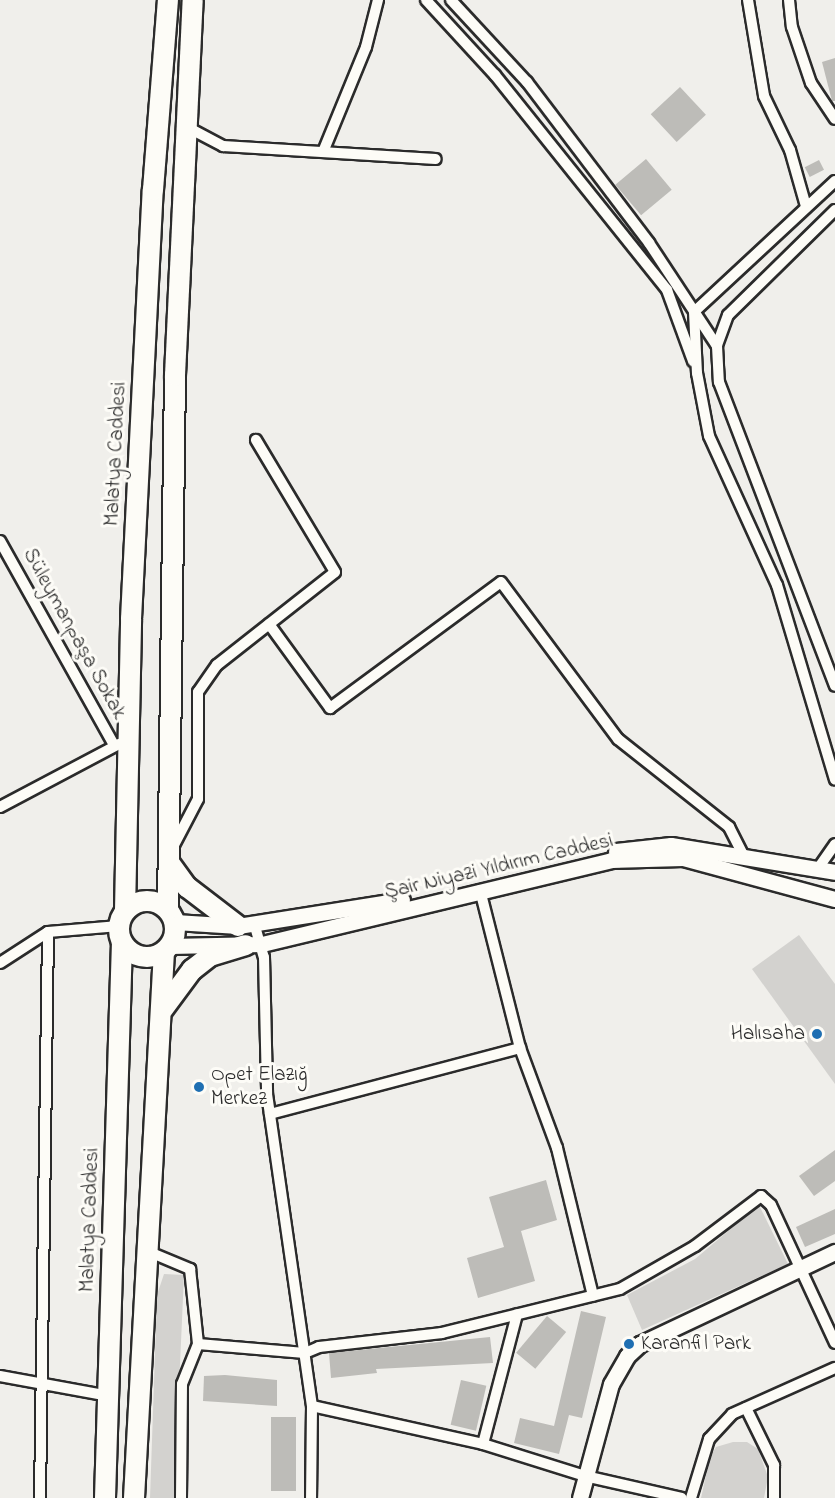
<!DOCTYPE html>
<html>
<head>
<meta charset="utf-8">
<style>
	body { margin:0 }
	#map { position:relative; width:835px; height:1498px; overflow:hidden; background:#f0efeb; font-family:"Indie Flower",sans-serif }
	div>[style] { position:absolute }
	[style*='--x'] { left:calc(var(--x)*1px); top:calc(var(--y)*1px); width:calc(var(--w)*1px); rotate:calc(var(--a)*1deg) }
	.green>* { inset:0; background:#d3d2cf }
	.building>* { inset:0; background:#bdbcb8; transform-origin:0 0 }
	.roads { filter:drop-shadow(2px 0 #2b2b2b) drop-shadow(-2px 0 #2b2b2b) drop-shadow(0 2px #2b2b2b) drop-shadow(0 -2px #2b2b2b) }
	.street>* { height:10px; margin:-5px; padding:0 5px; transform-origin:5px; border-radius:5px; background:#fdfcf7 }
	.secondary>* { height:15px; margin:-7.5px; padding:0 7.5px; transform-origin:7.5px; border-radius:7.5px; background:#fdfcf7 }
	.highway>* { height:20px; margin:-10px; padding:0 10px; transform-origin:10px; border-radius:10px; background:#fdfcf7 }
	.highway>.ring { margin:-10px; padding:0; box-sizing:content-box; background:none; border:20px solid #fdfcf7; border-radius:50% }
	.dots>* { width:16px; height:16px; translate:-50% -50%; box-sizing:border-box; border:3px solid #fdfcf7; border-radius:50% }
	span { translate:-50% -50%; white-space:nowrap; text-align:center; line-height:1.15; -webkit-text-stroke:6px #fdfcf7; paint-order:stroke }
	.street-label { font-size:21px; color:#2b2b2b }
	.poi-label { font-size:21px; color:#2b2b2b }
	.right { translate:-100% -50%; text-align:right }
	.left { translate:0 -50%; text-align:left }
</style>
</head>
<body>
<div id="map">
	<div class="green">
		<div style="clip-path:polygon(799px 935px,835px 984px,835px 1084px,752px 969px)"></div>
		<div style="clip-path:polygon(759px 1205px,788px 1264px,642px 1330px,627px 1295px,695px 1259px)"></div>
		<div style="clip-path:polygon(164px 1274px,184px 1275px,174px 1498px,150px 1498px,157px 1295px)"></div>
		<div style="clip-path:polygon(733px 1442px,747px 1442px,758px 1449px,768px 1477px,764px 1498px,701px 1498px,710px 1457px,716px 1447px)"></div>
	</div>
	<div class="building">
		<div style="clip-path:polygon(835px 58px,835px 101px,832px 101px,822px 62px)"></div>
		<div style="left:680px;top:87px;width:38px;height:40px;rotate:47deg"></div>
		<div style="left:646px;top:159px;width:40px;height:40px;rotate:50deg"></div>
		<div style="left:819px;top:160px;width:11px;height:16px;rotate:63deg"></div>
		<div style="clip-path:polygon(835px 1150px,835px 1181px,814px 1196px,799px 1176px)"></div>
		<div style="clip-path:polygon(546px 1180px,557px 1220px,521px 1231px,535px 1281px,478px 1298px,467px 1258px,504px 1247px,489px 1197px)"></div>
		<div style="clip-path:polygon(835px 1209px,835px 1234px,805px 1247px,796px 1227px)"></div>
		<div style="clip-path:polygon(581px 1311px,606px 1317px,582px 1418px,569px 1415px,559px 1454px,514px 1443px,520px 1418px,554px 1426px)"></div>
		<div style="left:547px;top:1316px;width:25px;height:48px;rotate:40deg"></div>
		<div style="clip-path:polygon(490px 1337px,493px 1363px,376px 1369px,377px 1373px,331px 1378px,329px 1353px)"></div>
		<div style="clip-path:polygon(225px 1375px,277px 1380px,277px 1406px,203px 1401px,204px 1376px)"></div>
		<div style="left:461px;top:1380px;width:26px;height:46px;rotate:13deg"></div>
		<div style="left:296px;top:1417px;width:74px;height:25px;rotate:90deg"></div>
	</div>
	<div class="roads">
		<div class="street">
			<div style="--x:426;--y:0;--w:102;--a:47.4"></div>
			<div style="--x:495;--y:75;--w:275;--a:51.3"></div>
			<div style="--x:667;--y:290;--w:76;--a:69.9"></div>
			<div style="--x:451;--y:0;--w:112;--a:47.2"></div>
			<div style="--x:527;--y:82;--w:202;--a:52.8"></div>
			<div style="--x:649;--y:243;--w:123;--a:56.6"></div>
			<div style="--x:748;--y:0;--w:97;--a:80.5"></div>
			<div style="--x:764;--y:96;--w:60;--a:64.3"></div>
			<div style="--x:790;--y:150;--w:58;--a:74.1"></div>
			<div style="--x:789;--y:0;--w:27;--a:84"></div>
			<div style="--x:792;--y:27;--w:59;--a:71.3"></div>
			<div style="--x:811;--y:83;--w:43;--a:56.3"></div>
			<div style="--x:187;--y:127;--w:41;--a:27.8"></div>
			<div style="--x:223;--y:146;--w:213;--a:3.5"></div>
			<div style="--x:323;--y:152;--w:113;--a:-67.7"></div>
			<div style="--x:366;--y:47;--w:49;--a:-75.7"></div>
			<div style="--x:835;--y:181;--w:192;--a:137.1"></div>
			<div style="--x:694;--y:312;--w:61;--a:87.2"></div>
			<div style="--x:697;--y:373;--w:64;--a:79.2"></div>
			<div style="--x:709;--y:436;--w:164;--a:65.5"></div>
			<div style="--x:777;--y:585;--w:203;--a:73.4"></div>
			<div style="--x:835;--y:210;--w:150;--a:135.5"></div>
			<div style="--x:728;--y:315;--w:33;--a:110"></div>
			<div style="--x:717;--y:346;--w:36;--a:87"></div>
			<div style="--x:719;--y:382;--w:325;--a:69.1"></div>
			<div style="--x:0;--y:541;--w:234;--a:60.8"></div>
			<div style="--x:269;--y:624;--w:104;--a:54"></div>
			<div style="--x:330;--y:708;--w:212;--a:-36.4"></div>
			<div style="--x:501;--y:582;--w:196;--a:53.3"></div>
			<div style="--x:618;--y:739;--w:142;--a:38.4"></div>
			<div style="--x:729;--y:827;--w:33;--a:63"></div>
			<div style="--x:0;--y:807;--w:135;--a:-27.9"></div>
			<div style="--x:173;--y:847;--w:54;--a:-62.5"></div>
			<div style="--x:198;--y:799;--w:107;--a:-90"></div>
			<div style="--x:198;--y:692;--w:33;--a:-55"></div>
			<div style="--x:217;--y:665;--w:150;--a:-38.2"></div>
			<div style="--x:335;--y:572;--w:154;--a:-120.9"></div>
			<div style="--x:819;--y:867;--w:28;--a:-55"></div>
			<div style="--x:480;--y:890;--w:163;--a:75.8"></div>
			<div style="--x:520;--y:1048;--w:107;--a:69.7"></div>
			<div style="--x:557;--y:1148;--w:152;--a:76.3"></div>
			<div style="--x:254;--y:923;--w:35;--a:74"></div>
			<div style="--x:264;--y:957;--w:137;--a:88.7"></div>
			<div style="--x:267;--y:1094;--w:315;--a:81.8"></div>
			<div style="--x:312;--y:1406;--w:92;--a:90.6"></div>
			<div style="--x:0;--y:963;--w:57;--a:-32.9"></div>
			<div style="--x:48;--y:932;--w:71;--a:-4.8"></div>
			<div style="--x:270;--y:1114;--w:259;--a:-14.8"></div>
			<div style="--x:147;--y:1251;--w:47;--a:22.7"></div>
			<div style="--x:190;--y:1269;--w:75;--a:83.9"></div>
			<div style="--x:198;--y:1344;--w:107;--a:4.8"></div>
			<div style="--x:305;--y:1353;--w:15;--a:-23"></div>
			<div style="--x:319;--y:1347;--w:124;--a:-6.5"></div>
			<div style="--x:442;--y:1333;--w:183;--a:-13.9"></div>
			<div style="--x:620;--y:1289;--w:86;--a:-29.8"></div>
			<div style="--x:695;--y:1246;--w:83;--a:-37.1"></div>
			<div style="--x:761;--y:1196;--w:13;--a:42"></div>
			<div style="--x:771;--y:1205;--w:152;--a:65.1"></div>
			<div style="--x:0;--y:1376;--w:111;--a:10.4"></div>
			<div style="--x:312;--y:1406;--w:175;--a:12.5"></div>
			<div style="--x:483;--y:1444;--w:107;--a:17.4"></div>
			<div style="--x:585;--y:1476;--w:99;--a:12.8"></div>
			<div style="--x:746;--y:1408;--w:64;--a:63.8"></div>
			<div style="--x:774;--y:1465;--w:33;--a:90"></div>
			<div style="--x:483;--y:1444;--w:134;--a:-75.3"></div>
			<div style="--x:40;--y:1498;--w:566;--a:-89.19"></div>
			<div style="--x:181;--y:1498;--w:114;--a:-89.5"></div>
			<div style="--x:182;--y:1384;--w:43;--a:-68.2"></div>
			<div style="--x:691;--y:1498;--w:62;--a:-73"></div>
			<div style="--x:709;--y:1439;--w:34;--a:-47"></div>
			<div style="--x:732;--y:1414;--w:113;--a:-24.1"></div>
		</div>
		<div class="secondary">
			<div style="--x:616;--y:851;--w:55;--a:-6.2"></div>
			<div style="--x:671;--y:845;--w:166;--a:9.3"></div>
			<div style="--x:175;--y:922;--w:63;--a:3.6"></div>
			<div style="--x:238;--y:926;--w:166;--a:-9"></div>
			<div style="--x:170;--y:946;--w:92;--a:-1.2"></div>
			<div style="--x:262;--y:944;--w:359;--a:-13.5"></div>
			<div style="--x:611;--y:860;--w:72;--a:-1.6"></div>
			<div style="--x:683;--y:858;--w:157;--a:15.1"></div>
			<div style="--x:580;--y:1498;--w:118;--a:-74.8"></div>
			<div style="--x:611;--y:1384;--w:32;--a:-60"></div>
			<div style="--x:627;--y:1356;--w:18;--a:-43"></div>
			<div style="--x:640;--y:1344;--w:216;--a:-25.3"></div>
		</div>
		<div class="highway">
			<div style="--x:170;--y:864;--w:29;--a:54"></div>
			<div style="--x:187;--y:887;--w:64;--a:37.4"></div>
			<div class="ring" style="left:119px;top:901px;width:36px;height:36px"></div>
			<div style="--x:168;--y:909;--w:534;--a:-89.25"></div>
			<div style="--x:175;--y:375;--w:375;--a:-87.3"></div>
			<div style="--x:125;--y:911;--w:292;--a:-88.8"></div>
			<div style="--x:131;--y:619;--w:430;--a:-87.1"></div>
			<div style="--x:153;--y:190;--w:191;--a:-85.5"></div>
			<div style="--x:163;--y:1009;--w:49;--a:-53.4"></div>
			<div style="--x:192;--y:970;--w:23;--a:-38"></div>
			<div style="--x:210;--y:956;--w:37;--a:-17"></div>
			<div style="--x:105;--y:1498;--w:556;--a:-88.25"></div>
			<div style="--x:134;--y:1498;--w:547;--a:-86.86"></div>
		</div>
	</div>
	<div class="dots">
		<div style="left:817px;top:1034px;background:#1f6fb2"></div>
		<div style="left:199px;top:1087px;background:#1f6fb2"></div>
		<div style="left:629px;top:1344px;background:#1f6fb2"></div>
	</div>
	<div class="street-label">
		<span style="left:116px;top:454px;rotate:-87deg">Malatya Caddesi</span>
		<span style="left:74px;top:634px;rotate:61deg">Süleymanpaşa Sokak</span>
		<span style="left:499px;top:867px;rotate:-13deg">Şair Niyazi Yıldırım Caddesi</span>
		<span style="left:90px;top:1220px;rotate:-88deg">Malatya Caddesi</span>
	</div>
	<div class="poi-label">
		<span class="right" style="left:805px;top:1034px">Halısaha</span>
		<span class="left" style="left:211px;top:1087px">Opet Elazığ<br>Merkez</span>
		<span class="left" style="left:641px;top:1344px">Karanfil Park</span>
	</div>
</div>
</body>
</html>
